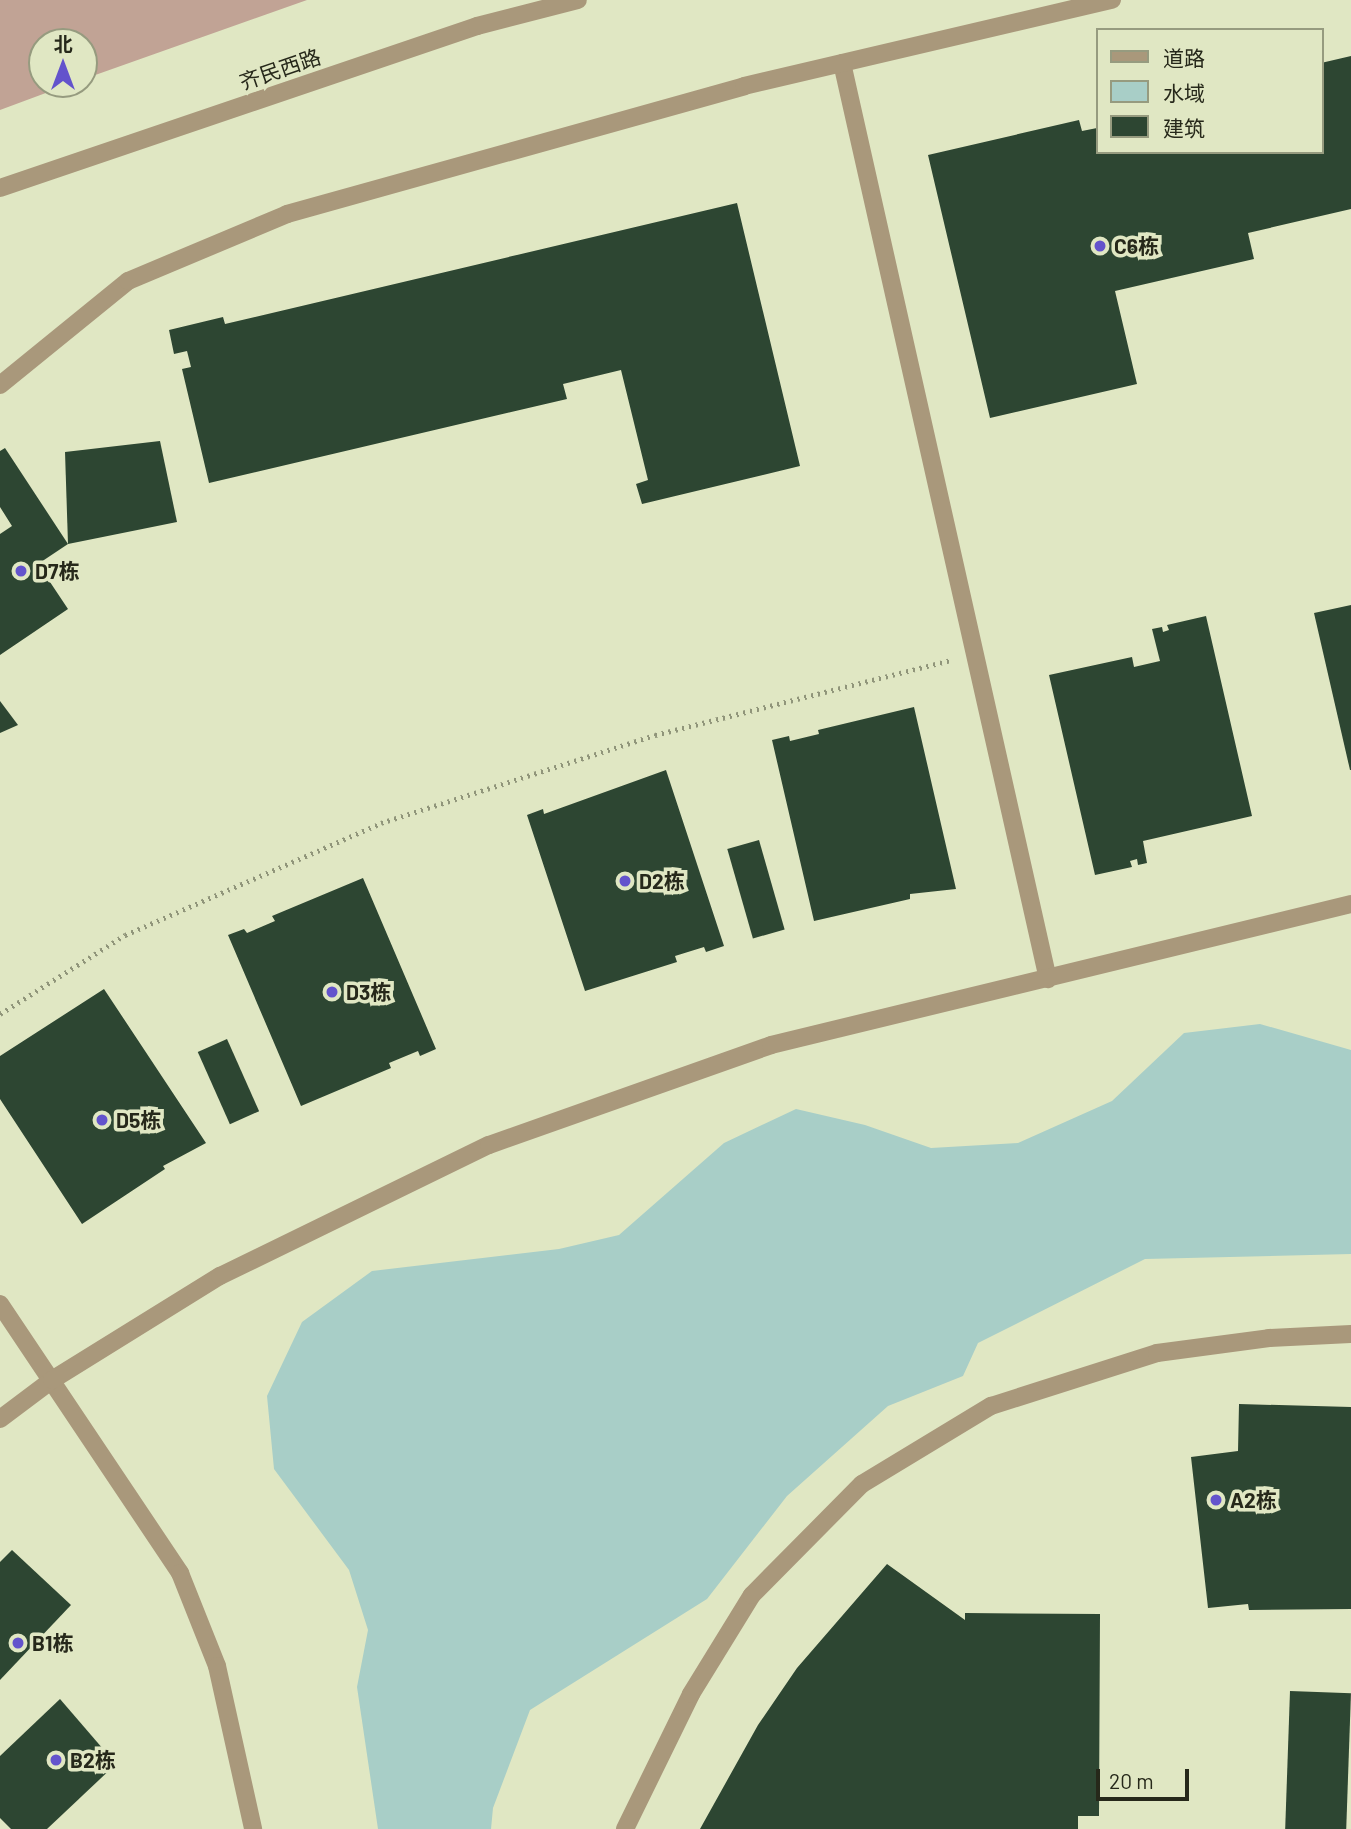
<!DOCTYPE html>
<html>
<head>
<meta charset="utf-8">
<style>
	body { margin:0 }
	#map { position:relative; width:1351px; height:1829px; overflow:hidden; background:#e0e7c3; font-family:Barlow,"Noto Sans SC",sans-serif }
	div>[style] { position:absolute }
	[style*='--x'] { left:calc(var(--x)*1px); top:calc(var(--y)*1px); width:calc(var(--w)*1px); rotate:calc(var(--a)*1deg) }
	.forest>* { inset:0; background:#c1a395 }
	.water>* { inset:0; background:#a8cec7 }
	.building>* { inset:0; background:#2d4632; transform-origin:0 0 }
	.path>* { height:4.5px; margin-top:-2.25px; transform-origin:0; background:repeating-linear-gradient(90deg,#90957a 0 2px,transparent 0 7px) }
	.minor>* { height:18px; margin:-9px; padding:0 9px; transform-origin:9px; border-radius:9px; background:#a9987b }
	.dots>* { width:19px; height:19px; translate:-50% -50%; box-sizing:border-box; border:4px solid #e0e7c3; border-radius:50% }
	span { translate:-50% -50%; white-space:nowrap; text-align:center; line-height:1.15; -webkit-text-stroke:7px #e0e7c3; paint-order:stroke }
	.street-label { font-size:21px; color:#26281a }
	.poi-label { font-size:21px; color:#26281a; font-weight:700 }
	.left { translate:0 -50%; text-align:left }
	.legend { position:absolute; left:1096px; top:28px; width:228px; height:126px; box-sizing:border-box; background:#e0e7c3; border:2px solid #969b7f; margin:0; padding:9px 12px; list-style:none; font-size:21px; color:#26281a }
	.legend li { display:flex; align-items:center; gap:14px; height:35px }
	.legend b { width:35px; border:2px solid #969b7f }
	.north { position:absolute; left:28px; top:28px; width:70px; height:70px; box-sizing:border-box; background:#e0e7c3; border:2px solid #969b7f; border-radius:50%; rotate:0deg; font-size:19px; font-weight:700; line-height:28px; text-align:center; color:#26281a }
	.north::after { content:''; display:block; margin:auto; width:24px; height:32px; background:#6353cc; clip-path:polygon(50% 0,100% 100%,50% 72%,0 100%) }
	.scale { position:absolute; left:1096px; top:1769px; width:93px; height:32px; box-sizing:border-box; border:4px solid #26281a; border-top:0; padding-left:9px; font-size:21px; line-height:24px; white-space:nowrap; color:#26281a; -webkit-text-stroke:5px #e0e7c3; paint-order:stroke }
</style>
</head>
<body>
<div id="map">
	<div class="forest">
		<div style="clip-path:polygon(0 0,307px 0,84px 79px,84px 42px,42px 42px,42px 84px,70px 84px,0 110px)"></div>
	</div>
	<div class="water">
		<div style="clip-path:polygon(1260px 1024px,1351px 1050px,1351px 1254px,1145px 1259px,978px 1343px,963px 1376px,888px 1406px,787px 1496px,707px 1599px,530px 1710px,493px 1808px,491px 1829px,378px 1829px,357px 1687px,368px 1630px,349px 1570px,274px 1469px,267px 1396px,302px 1322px,372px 1271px,559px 1249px,619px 1235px,724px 1143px,796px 1109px,865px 1125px,931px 1148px,1018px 1143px,1112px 1101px,1184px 1033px)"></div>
	</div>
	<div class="building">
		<div style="clip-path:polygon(1351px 56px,1351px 209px,1248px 233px,1254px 259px,1115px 291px,1137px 384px,990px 418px,928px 155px,1079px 120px,1082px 131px,1097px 128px,1097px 152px,1321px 152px,1321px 63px)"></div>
		<div style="clip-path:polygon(737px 203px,800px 466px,642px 504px,636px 484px,648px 480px,621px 370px,563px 384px,567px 399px,209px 483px,182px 369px,191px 367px,187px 351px,174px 354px,169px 330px,223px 317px,225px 324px)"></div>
		<div style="clip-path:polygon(160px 441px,177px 522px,68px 544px,65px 452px)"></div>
		<div style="clip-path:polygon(5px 448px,68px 544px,38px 564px,68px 609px,0 655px,0 534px,12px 526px,0 507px,0 451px)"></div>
		<div style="clip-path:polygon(1351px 605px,1351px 770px,1350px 770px,1314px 613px)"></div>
		<div style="clip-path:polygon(1206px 616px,1252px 816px,1143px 841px,1147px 863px,1138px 865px,1137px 859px,1130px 861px,1132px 867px,1095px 875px,1049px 675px,1132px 657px,1134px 667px,1160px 661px,1152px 629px,1162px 627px,1163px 632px,1169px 630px,1167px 625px)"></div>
		<div style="clip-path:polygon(0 701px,18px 725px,0 733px)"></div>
		<div style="clip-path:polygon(914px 707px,956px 889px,910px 894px,910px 899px,814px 921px,772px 740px,789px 736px,790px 741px,819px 734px,818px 730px)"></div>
		<div style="clip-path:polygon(666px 770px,724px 946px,706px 952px,704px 947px,675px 956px,677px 962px,585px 991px,527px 815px,543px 809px,544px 814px)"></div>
		<div style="left:759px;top:840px;width:93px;height:33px;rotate:74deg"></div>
		<div style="clip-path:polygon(363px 878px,436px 1049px,420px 1056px,418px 1051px,389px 1063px,391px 1068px,301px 1106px,228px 935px,244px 929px,247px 933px,275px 921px,272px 916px)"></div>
		<div style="clip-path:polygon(104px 989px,206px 1143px,163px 1166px,165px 1169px,82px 1224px,0 1099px,0 1056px)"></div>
		<div style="left:227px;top:1039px;width:79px;height:32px;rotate:66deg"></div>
		<div style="clip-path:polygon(1239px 1404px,1351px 1407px,1351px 1609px,1249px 1610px,1248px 1604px,1208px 1608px,1191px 1457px,1238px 1451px)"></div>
		<div style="clip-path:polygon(12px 1550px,71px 1605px,0 1680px,0 1562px)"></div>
		<div style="clip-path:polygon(887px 1564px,965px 1620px,965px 1613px,1100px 1614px,1099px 1816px,1078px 1816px,1078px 1829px,700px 1829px,758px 1725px,797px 1668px)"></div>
		<div style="left:1290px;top:1691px;width:61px;height:138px;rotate:2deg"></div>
		<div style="clip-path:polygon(60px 1699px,116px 1764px,47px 1829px,11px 1829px,0 1818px,0 1756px)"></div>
	</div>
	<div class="path">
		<div style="--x:0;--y:1014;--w:148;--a:-32.3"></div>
		<div style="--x:125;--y:935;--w:279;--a:-23.6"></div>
		<div style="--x:381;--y:823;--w:288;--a:-17.8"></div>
		<div style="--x:655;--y:735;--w:305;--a:-14.2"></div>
	</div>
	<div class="minor">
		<div style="--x:842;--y:63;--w:939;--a:77.33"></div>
		<div style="--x:0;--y:188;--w:504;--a:-18.76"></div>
		<div style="--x:477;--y:26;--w:104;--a:-14.4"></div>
		<div style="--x:0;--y:385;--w:165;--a:-39.1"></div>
		<div style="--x:128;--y:281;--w:173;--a:-22.8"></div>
		<div style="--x:287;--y:214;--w:475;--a:-15.6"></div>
		<div style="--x:744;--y:86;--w:378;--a:-13.2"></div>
		<div style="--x:0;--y:1304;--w:324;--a:56.2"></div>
		<div style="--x:180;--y:1573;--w:100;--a:68.3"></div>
		<div style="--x:217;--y:1666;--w:167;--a:77.5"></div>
		<div style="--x:0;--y:1419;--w:65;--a:-36.9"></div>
		<div style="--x:52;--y:1380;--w:198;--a:-31.8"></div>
		<div style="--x:220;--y:1276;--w:299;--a:-26"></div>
		<div style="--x:489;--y:1145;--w:299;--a:-19.5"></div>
		<div style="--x:771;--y:1045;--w:597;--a:-13.66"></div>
		<div style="--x:625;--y:1829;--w:150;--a:-63.9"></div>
		<div style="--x:691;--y:1694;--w:116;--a:-58.4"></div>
		<div style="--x:752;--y:1595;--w:156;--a:-45.3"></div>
		<div style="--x:862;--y:1484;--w:151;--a:-31.2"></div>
		<div style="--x:991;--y:1406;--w:174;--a:-17.7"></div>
		<div style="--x:1157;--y:1353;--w:113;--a:-7.6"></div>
		<div style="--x:1269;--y:1338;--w:82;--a:-2.8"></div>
	</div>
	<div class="dots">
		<div style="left:1100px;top:246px;background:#6353cc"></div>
		<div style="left:21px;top:571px;background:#6353cc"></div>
		<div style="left:625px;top:881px;background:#6353cc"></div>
		<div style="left:332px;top:992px;background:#6353cc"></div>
		<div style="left:102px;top:1120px;background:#6353cc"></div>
		<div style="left:1216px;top:1500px;background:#6353cc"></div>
		<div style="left:18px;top:1643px;background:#6353cc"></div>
		<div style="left:56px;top:1760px;background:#6353cc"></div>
	</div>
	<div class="street-label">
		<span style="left:280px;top:69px;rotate:-19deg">齐民西路</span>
	</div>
	<div class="poi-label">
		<span class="left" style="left:1114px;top:246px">C6栋</span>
		<span class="left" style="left:35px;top:571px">D7栋</span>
		<span class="left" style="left:639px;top:881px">D2栋</span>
		<span class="left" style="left:346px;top:992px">D3栋</span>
		<span class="left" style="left:116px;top:1120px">D5栋</span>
		<span class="left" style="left:1230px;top:1500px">A2栋</span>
		<span class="left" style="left:32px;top:1643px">B1栋</span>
		<span class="left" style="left:70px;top:1760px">B2栋</span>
	</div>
	<ul class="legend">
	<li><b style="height:9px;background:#a9987b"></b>道路</li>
	<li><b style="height:19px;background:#a8cec7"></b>水域</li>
	<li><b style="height:19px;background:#2d4632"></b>建筑</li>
	</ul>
	<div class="north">北</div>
	<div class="scale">20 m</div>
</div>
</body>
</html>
